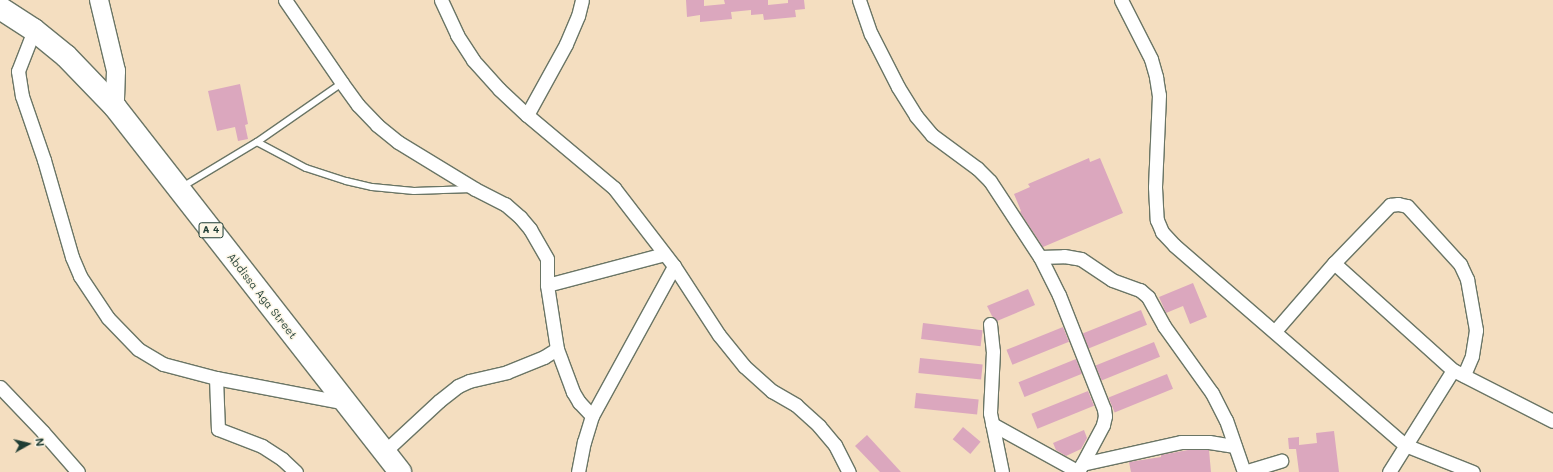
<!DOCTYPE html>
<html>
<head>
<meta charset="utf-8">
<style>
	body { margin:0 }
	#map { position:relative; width:1553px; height:472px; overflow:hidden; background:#f4dec0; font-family:Mali,sans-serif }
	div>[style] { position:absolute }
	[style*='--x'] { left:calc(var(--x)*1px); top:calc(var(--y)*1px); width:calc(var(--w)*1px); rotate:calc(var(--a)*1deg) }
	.building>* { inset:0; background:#dba7be; transform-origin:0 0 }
	.roads { filter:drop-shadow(1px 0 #6a7565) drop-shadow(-1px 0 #6a7565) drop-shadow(0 1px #6a7565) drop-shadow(0 -1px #6a7565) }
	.lane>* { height:6px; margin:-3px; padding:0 3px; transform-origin:3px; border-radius:3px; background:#fff }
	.street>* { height:13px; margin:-6.5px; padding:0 6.5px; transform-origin:6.5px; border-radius:6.5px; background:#fff }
	.secondary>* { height:18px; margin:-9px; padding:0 9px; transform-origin:9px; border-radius:9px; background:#fff }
	.highway>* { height:22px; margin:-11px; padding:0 11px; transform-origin:11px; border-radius:11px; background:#fff }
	span { translate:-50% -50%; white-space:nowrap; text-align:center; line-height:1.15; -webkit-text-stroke:3px #fcf5e5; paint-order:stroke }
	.shield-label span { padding:1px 3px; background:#fcf5e5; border:1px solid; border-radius:3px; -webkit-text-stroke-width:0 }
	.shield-label { font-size:10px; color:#1f3d34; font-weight:700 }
	.street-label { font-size:11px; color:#1f3d34 }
	.north { position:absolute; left:8px; top:424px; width:40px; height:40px; -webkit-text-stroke:3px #fcf5e5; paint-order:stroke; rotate:82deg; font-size:11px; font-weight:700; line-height:16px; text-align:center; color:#1f3d34 }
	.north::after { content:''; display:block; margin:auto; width:14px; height:18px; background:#1f3d34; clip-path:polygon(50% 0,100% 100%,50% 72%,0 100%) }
</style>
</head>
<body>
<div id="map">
	<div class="building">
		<div style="clip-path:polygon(686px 0,704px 0,704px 6px,725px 4px,724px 0,768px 0,768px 5px,788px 3px,788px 0,804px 0,805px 9px,795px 10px,796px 17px,764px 20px,763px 14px,751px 15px,751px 10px,731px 12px,732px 19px,700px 22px,700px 15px,687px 17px)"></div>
		<div style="clip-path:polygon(240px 84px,248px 124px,245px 125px,248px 139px,238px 141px,235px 127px,217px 131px,208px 91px)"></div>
		<div style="clip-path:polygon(1089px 158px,1090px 162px,1100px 158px,1123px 213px,1043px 247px,1020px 212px,1021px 211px,1014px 194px,1030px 187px,1028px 184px)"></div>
		<div style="clip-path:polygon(1193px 283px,1207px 317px,1190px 324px,1183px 306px,1166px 313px,1159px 297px)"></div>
		<div style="clip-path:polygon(1028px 289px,1035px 305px,997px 321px,992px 316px,987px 306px)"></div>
		<div style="left:1141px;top:310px;width:16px;height:63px;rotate:68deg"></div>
		<div style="left:923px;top:323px;width:60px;height:16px;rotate:7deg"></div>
		<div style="left:1063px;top:327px;width:16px;height:61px;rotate:68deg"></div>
		<div style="left:1154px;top:342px;width:16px;height:63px;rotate:68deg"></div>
		<div style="left:920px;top:358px;width:63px;height:15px;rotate:6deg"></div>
		<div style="left:1076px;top:359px;width:16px;height:62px;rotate:68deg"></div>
		<div style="left:1167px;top:374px;width:16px;height:63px;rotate:68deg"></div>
		<div style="left:1088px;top:391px;width:16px;height:61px;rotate:68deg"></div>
		<div style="left:916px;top:393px;width:63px;height:15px;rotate:6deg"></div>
		<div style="left:963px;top:427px;width:23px;height:16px;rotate:40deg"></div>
		<div style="clip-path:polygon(1084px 430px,1087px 438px,1081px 449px,1066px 456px,1056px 450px,1053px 443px)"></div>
		<div style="clip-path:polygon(1334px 431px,1339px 472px,1299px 472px,1296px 449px,1289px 449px,1288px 438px,1299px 437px,1299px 445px,1317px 443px,1316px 433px)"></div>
		<div style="clip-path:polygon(867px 435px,901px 472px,880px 472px,855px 446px)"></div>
		<div style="clip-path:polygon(1188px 450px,1209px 450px,1211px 472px,1131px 472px,1129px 462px,1161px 457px,1161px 455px)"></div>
	</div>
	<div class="roads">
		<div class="lane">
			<div style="--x:257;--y:142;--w:55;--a:28"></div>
			<div style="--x:306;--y:168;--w:42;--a:18"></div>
			<div style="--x:346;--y:181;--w:27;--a:13"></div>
			<div style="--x:372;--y:187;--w:42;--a:5.4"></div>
			<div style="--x:414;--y:191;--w:58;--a:-2"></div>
			<div style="--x:182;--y:187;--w:87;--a:-31"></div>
			<div style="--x:257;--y:142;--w:103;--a:-34.8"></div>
		</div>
		<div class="street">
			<div style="--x:285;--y:0;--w:101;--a:55.5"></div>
			<div style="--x:342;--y:83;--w:27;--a:54"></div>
			<div style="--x:358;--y:105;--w:28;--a:46"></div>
			<div style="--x:377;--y:125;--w:27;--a:39"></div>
			<div style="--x:398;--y:142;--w:90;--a:31.4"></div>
			<div style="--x:475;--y:189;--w:34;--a:27"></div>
			<div style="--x:505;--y:204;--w:20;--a:41"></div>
			<div style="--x:520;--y:217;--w:16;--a:50"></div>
			<div style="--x:530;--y:229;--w:34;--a:60"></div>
			<div style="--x:547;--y:259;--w:26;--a:90"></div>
			<div style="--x:547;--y:285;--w:65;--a:81.1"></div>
			<div style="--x:557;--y:349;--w:46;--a:69.6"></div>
			<div style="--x:573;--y:392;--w:12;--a:59"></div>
			<div style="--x:579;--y:402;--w:19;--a:47"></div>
			<div style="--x:441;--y:0;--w:38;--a:65"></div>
			<div style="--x:457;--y:35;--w:30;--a:57"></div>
			<div style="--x:473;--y:60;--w:39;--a:48"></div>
			<div style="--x:499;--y:89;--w:38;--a:43"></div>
			<div style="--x:527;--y:115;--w:114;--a:40"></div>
			<div style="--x:614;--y:188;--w:98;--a:52.4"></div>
			<div style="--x:674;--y:266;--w:82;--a:56.9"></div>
			<div style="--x:719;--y:335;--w:40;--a:51"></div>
			<div style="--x:744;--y:366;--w:38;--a:42"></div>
			<div style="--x:772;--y:391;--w:28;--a:30"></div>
			<div style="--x:796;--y:405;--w:31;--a:42"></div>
			<div style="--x:819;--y:426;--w:25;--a:50"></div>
			<div style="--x:835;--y:445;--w:30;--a:63"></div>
			<div style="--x:859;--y:0;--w:36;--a:71"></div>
			<div style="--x:871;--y:34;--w:59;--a:63"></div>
			<div style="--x:898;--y:87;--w:34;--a:58"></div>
			<div style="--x:916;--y:116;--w:25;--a:50"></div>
			<div style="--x:932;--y:135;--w:56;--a:36.3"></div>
			<div style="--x:977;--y:168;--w:18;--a:45"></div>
			<div style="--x:990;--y:181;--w:91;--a:56.7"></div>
			<div style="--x:1040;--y:257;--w:42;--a:63.4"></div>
			<div style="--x:1059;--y:295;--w:123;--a:68.5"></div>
			<div style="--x:1104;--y:409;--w:7;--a:82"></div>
			<div style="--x:1105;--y:416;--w:9;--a:103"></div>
			<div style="--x:1103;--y:425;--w:51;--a:118.1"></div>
			<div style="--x:1121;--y:0;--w:66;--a:63"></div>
			<div style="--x:1151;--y:59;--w:19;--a:74"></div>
			<div style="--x:1156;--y:77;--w:18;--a:81"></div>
			<div style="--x:1159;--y:95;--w:92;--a:92.5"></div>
			<div style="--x:1155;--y:187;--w:33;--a:87"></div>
			<div style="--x:1157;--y:220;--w:13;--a:67"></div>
			<div style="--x:1162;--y:232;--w:18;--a:47"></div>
			<div style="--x:1174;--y:245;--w:306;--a:40.9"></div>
			<div style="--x:1405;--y:445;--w:73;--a:21.7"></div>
			<div style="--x:34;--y:30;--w:44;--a:111.3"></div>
			<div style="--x:18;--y:71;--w:25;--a:81"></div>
			<div style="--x:22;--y:96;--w:68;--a:71"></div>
			<div style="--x:44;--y:160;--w:101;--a:73.9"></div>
			<div style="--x:72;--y:257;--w:21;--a:67"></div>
			<div style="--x:80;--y:276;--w:50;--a:56.3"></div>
			<div style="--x:108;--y:318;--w:43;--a:45.9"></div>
			<div style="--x:138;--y:349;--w:29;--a:31"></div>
			<div style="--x:163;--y:364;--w:55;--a:14.8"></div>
			<div style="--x:216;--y:378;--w:132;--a:10.9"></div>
			<div style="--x:527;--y:115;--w:81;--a:-61.2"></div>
			<div style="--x:566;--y:44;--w:30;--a:-67"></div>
			<div style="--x:578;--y:16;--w:16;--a:-76"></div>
			<div style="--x:1040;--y:257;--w:24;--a:-2"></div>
			<div style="--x:1064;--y:256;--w:17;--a:10"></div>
			<div style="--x:1081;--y:259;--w:37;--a:34"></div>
			<div style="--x:1112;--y:280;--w:30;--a:20"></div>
			<div style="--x:1140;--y:290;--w:11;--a:41"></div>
			<div style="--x:1148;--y:297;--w:33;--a:61"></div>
			<div style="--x:1164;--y:326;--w:82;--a:54.4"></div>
			<div style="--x:1212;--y:393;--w:30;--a:63"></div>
			<div style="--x:1226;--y:420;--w:55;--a:70.9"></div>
			<div style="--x:1244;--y:472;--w:39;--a:-17"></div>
			<div style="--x:1334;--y:263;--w:160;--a:42"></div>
			<div style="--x:1453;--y:370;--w:112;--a:27"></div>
			<div style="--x:547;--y:285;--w:121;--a:-14.8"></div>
			<div style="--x:990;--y:324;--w:27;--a:84"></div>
			<div style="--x:993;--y:351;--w:62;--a:92.8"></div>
			<div style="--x:990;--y:413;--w:60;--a:78.5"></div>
			<div style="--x:1275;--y:331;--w:90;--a:-49.1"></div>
			<div style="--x:1334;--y:263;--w:81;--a:-46"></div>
			<div style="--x:1390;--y:205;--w:8;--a:-7"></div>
			<div style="--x:1398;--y:204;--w:9;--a:13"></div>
			<div style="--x:1407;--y:206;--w:79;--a:47.6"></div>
			<div style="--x:1460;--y:264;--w:17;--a:65"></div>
			<div style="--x:1467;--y:279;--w:52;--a:80"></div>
			<div style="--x:1476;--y:330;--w:26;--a:99"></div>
			<div style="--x:1472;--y:356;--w:21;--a:113"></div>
			<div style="--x:216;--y:378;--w:51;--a:87.8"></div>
			<div style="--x:218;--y:429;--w:47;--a:21.1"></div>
			<div style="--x:262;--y:446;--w:24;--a:33"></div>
			<div style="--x:282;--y:459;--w:19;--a:43"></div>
			<div style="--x:0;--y:387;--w:62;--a:46.3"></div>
			<div style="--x:43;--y:432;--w:53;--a:48.8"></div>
			<div style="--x:992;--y:424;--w:99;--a:28.9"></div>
			<div style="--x:384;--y:452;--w:75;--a:-42.8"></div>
			<div style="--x:439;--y:401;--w:24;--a:-38"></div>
			<div style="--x:458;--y:386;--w:12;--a:-24"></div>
			<div style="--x:469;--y:381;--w:39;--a:-13"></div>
			<div style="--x:507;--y:372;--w:40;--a:-22"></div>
			<div style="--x:544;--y:357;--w:15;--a:-32"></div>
			<div style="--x:1082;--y:464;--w:101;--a:-12.5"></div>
			<div style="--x:1181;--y:442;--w:28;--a:0"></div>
			<div style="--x:1209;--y:442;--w:26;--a:9"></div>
			<div style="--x:578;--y:472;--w:31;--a:-79"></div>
			<div style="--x:584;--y:442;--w:27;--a:-73"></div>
			<div style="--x:592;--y:416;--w:171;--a:-61.3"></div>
			<div style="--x:1389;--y:472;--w:120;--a:-57.9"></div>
		</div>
		<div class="secondary">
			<div style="--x:99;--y:0;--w:73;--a:76.5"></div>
			<div style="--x:116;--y:71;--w:36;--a:92"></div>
		</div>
		<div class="highway">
			<div style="--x:0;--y:8;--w:40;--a:32.9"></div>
			<div style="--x:34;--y:30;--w:41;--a:39.1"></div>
			<div style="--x:66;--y:56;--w:71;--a:46.1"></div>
			<div style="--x:115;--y:107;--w:463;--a:52"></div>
		</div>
	</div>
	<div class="shield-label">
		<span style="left:211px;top:230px">A 4</span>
	</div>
	<div class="street-label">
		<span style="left:262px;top:296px;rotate:52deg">Abdissa Aga Street</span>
	</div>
	<div class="north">N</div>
</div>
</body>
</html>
